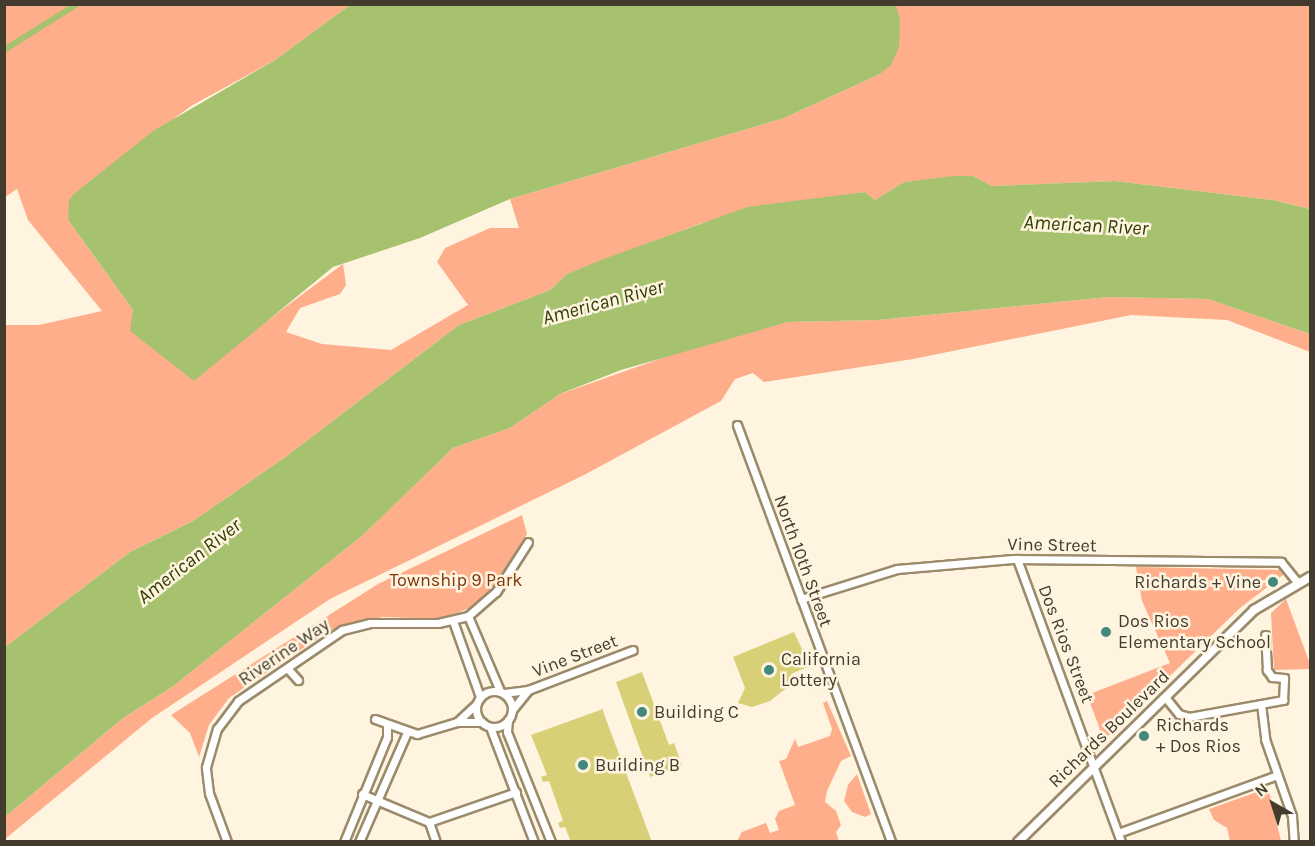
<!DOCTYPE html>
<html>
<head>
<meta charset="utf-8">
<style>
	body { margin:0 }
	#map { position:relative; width:1315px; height:846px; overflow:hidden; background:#fff4e0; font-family:Karla,sans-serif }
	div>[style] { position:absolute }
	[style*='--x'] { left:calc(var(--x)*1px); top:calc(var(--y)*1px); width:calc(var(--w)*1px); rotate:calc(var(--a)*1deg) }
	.green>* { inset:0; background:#feae8a }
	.water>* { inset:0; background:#a7c26f }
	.canal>* { height:6px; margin:-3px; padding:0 3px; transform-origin:3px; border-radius:3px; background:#a7c26f }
	.building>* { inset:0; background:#d8d076 }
	.roads { filter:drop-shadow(2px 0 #9b8b6b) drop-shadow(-2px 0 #9b8b6b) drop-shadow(0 2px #9b8b6b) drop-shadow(0 -2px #9b8b6b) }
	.minor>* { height:7px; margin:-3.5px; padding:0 3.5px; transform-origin:3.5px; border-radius:3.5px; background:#fff }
	.minor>.ring { margin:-3.5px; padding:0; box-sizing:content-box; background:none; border:7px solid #fff; border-radius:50% }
	.major>* { height:8px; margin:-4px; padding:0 4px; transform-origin:4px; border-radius:4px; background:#fff }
	.dots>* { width:16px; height:16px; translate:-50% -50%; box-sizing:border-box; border:3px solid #fff4e0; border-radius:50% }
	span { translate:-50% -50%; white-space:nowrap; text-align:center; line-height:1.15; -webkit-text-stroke:5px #fff4e0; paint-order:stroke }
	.street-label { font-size:18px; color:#433c2e }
	.park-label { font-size:18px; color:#7f360b }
	.poi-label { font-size:18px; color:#433c2e }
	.right { translate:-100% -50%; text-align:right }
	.left { translate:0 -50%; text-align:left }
	.water-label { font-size:20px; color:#2f3e00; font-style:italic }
	.frame { position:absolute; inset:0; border:6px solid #433c2e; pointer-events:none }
	.north { position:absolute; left:1243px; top:774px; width:60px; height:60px; -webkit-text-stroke:4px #fff4e0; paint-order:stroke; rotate:321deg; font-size:16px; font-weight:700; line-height:24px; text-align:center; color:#433c2e }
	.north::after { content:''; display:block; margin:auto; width:21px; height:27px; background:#433c2e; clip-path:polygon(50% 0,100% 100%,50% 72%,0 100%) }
</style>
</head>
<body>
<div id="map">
	<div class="green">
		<div style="clip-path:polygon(4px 5px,350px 5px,275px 60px,191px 106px,75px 193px,68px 220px,133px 310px,134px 317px,268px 320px,343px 264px,346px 285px,340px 294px,300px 308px,286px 332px,322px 344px,391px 350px,468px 305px,437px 262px,445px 248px,490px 228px,519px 228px,510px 199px,784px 118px,880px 74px,899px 47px,896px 5px,1310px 5px,1310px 209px,1273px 200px,1115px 181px,992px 186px,973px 176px,904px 182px,875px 200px,865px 192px,839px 196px,702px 223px,567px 274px,550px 290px,459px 325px,284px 458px,193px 521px,130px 552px,5px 647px,5px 325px,39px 325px,102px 311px,28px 220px,17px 189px,5px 197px)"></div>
		<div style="clip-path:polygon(1108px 297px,1208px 299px,1310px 334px,1310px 352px,1227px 320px,1131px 315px,913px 359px,764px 382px,753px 373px,735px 379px,721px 401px,584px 475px,330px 599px,152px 718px,5px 839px,5px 817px,123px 718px,172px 687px,362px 536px,453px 448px,510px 428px,560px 394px,708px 342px,788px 322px,878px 320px)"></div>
		<div style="clip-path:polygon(522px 515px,527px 534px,491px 591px,476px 605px,444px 619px,383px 617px,330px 630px,229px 698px,209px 725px,199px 757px,190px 733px,171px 715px,378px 584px)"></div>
		<div style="clip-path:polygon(1136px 567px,1281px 570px,1283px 575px,1240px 608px,1104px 740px,1087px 695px,1170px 663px,1142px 601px)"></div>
		<div style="clip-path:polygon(1286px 599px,1310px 664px,1310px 669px,1274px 670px,1271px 613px)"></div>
		<div style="clip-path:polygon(827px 701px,851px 756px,841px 761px,827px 791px,825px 802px,836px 811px,841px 825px,836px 832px,839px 841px,737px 841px,742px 832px,766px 823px,770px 833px,779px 830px,775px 819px,779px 811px,795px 805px,779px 761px,786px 759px,795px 739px,798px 747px,830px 736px,832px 729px,823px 703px)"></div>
		<div style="clip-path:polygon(857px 774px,871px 814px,865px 817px,852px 812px,844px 801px,848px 785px)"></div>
		<div style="clip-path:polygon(1268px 788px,1281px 841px,1230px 841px,1227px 828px,1214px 820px,1209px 809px)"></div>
	</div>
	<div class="water">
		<div style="clip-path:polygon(896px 5px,900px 20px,899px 47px,891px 65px,880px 74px,784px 118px,510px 199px,420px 238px,333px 267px,194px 381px,130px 331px,133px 310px,68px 220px,69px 200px,75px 193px,153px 131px,275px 60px,350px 5px)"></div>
		<div style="clip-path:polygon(954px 176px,973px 176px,992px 186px,1115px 181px,1273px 200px,1310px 209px,1310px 334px,1208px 299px,1108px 297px,878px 320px,788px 322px,621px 370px,560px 394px,510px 428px,453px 448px,362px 536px,172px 687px,123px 718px,5px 817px,5px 647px,130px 552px,193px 521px,284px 458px,459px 325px,550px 290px,567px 274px,601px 260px,747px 207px,865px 192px,875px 200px,904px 182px)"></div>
	</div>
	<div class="canal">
		<div style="--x:4;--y:50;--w:86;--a:-32.2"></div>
	</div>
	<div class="building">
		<div style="clip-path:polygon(794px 632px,810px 666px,791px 674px,794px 682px,770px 701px,752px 707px,738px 703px,745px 688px,733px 657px)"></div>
		<div style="clip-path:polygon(642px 672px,669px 745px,674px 743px,682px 765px,650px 777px,616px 682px)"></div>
		<div style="clip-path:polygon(603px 709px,604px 714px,652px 842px,571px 842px,565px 827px,560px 828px,558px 823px,563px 821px,549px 781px,543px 782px,541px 777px,547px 775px,531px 735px)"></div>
	</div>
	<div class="roads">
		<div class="minor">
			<div style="--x:737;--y:425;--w:445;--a:69.7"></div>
			<div style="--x:1017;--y:559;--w:302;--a:69.8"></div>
			<div style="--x:801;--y:599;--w:101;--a:-17.4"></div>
			<div style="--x:897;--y:569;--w:116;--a:-4.9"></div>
			<div style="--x:1013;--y:559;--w:268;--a:0.6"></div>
			<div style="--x:1281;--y:562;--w:26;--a:51"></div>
			<div style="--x:468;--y:616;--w:82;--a:66.9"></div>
			<div style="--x:453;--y:621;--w:81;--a:70.4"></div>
			<div style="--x:288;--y:669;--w:15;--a:48"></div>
			<div class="ring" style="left:476px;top:691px;width:29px;height:29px"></div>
			<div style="--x:504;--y:693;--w:24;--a:-7"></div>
			<div style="--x:528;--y:690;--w:112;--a:-20.9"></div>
			<div style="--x:1165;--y:697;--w:22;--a:51"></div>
			<div style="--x:1179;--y:714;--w:10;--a:17"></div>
			<div style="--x:1189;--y:717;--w:96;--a:-10.3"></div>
			<div style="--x:1283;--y:700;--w:22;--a:-87"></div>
			<div style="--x:1284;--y:678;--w:12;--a:-175"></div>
			<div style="--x:1272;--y:677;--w:9;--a:-126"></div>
			<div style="--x:1267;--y:670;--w:35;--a:-93"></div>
			<div style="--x:1261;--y:704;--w:35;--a:83"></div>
			<div style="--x:1265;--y:739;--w:82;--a:70.7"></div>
			<div style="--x:1292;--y:816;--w:26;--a:86"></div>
			<div style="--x:512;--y:710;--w:26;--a:-51"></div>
			<div style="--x:375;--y:719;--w:45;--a:19.7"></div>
			<div style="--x:417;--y:734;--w:42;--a:-16.7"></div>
			<div style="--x:457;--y:722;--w:25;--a:0"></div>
			<div style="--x:508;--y:720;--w:12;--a:95"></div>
			<div style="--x:507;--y:732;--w:118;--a:68.2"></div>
			<div style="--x:457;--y:722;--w:26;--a:-43"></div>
			<div style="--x:490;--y:727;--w:123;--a:69.1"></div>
			<div style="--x:362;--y:794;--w:73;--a:22.7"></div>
			<div style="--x:429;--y:822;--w:92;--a:-19"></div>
			<div style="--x:429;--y:822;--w:21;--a:71"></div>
			<div style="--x:1118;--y:833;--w:169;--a:-20"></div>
			<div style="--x:227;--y:842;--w:52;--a:-110.2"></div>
			<div style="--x:209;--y:793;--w:26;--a:-97"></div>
			<div style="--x:206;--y:767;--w:40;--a:-74"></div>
			<div style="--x:217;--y:729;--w:35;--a:-53"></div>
			<div style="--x:238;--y:701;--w:126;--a:-34.3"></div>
			<div style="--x:342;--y:630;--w:29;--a:-14"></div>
			<div style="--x:370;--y:623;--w:68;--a:0"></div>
			<div style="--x:438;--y:623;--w:31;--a:-13"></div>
			<div style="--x:468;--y:616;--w:37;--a:-41"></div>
			<div style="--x:496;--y:592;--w:59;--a:-57.4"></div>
			<div style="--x:344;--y:842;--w:113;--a:-67.7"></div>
			<div style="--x:387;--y:737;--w:13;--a:-90"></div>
			<div style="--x:359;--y:842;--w:120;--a:-66.4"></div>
		</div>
		<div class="major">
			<div style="--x:1018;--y:842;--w:331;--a:-44.5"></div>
			<div style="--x:1254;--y:610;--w:65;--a:-30.5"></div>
		</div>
	</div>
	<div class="dots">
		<div style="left:1273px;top:582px;background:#43887d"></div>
		<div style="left:1106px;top:632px;background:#43887d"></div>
		<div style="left:769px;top:670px;background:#43887d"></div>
		<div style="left:642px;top:712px;background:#43887d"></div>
		<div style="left:1144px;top:736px;background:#43887d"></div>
		<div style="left:583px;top:765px;background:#43887d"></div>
	</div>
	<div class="street-label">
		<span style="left:1052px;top:545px;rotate:1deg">Vine Street</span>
		<span style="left:803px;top:561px;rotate:70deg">North 10th Street</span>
		<span style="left:1066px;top:644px;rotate:69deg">Dos Rios Street</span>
		<span style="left:284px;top:652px;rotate:-34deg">Riverine Way</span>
		<span style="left:575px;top:656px;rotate:-21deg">Vine Street</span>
		<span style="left:1109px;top:729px;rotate:-44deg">Richards Boulevard</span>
	</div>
	<div class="park-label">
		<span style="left:456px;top:580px">Township 9 Park</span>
	</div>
	<div class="poi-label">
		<span class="right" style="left:1261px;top:582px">Richards + Vine</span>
		<span class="left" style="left:1118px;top:632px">Dos Rios<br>Elementary School</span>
		<span class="left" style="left:781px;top:670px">California<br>Lottery</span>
		<span class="left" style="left:654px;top:712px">Building C</span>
		<span class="left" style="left:1156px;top:736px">Richards<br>+ Dos Rios</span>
		<span class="left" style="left:595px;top:765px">Building B</span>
	</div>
	<div class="water-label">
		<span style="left:1086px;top:225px;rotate:3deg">American River</span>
		<span style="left:603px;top:302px;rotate:-15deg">American River</span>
		<span style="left:189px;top:561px;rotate:-38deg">American River</span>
	</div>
	<div class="frame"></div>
	<div class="north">N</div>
</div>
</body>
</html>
